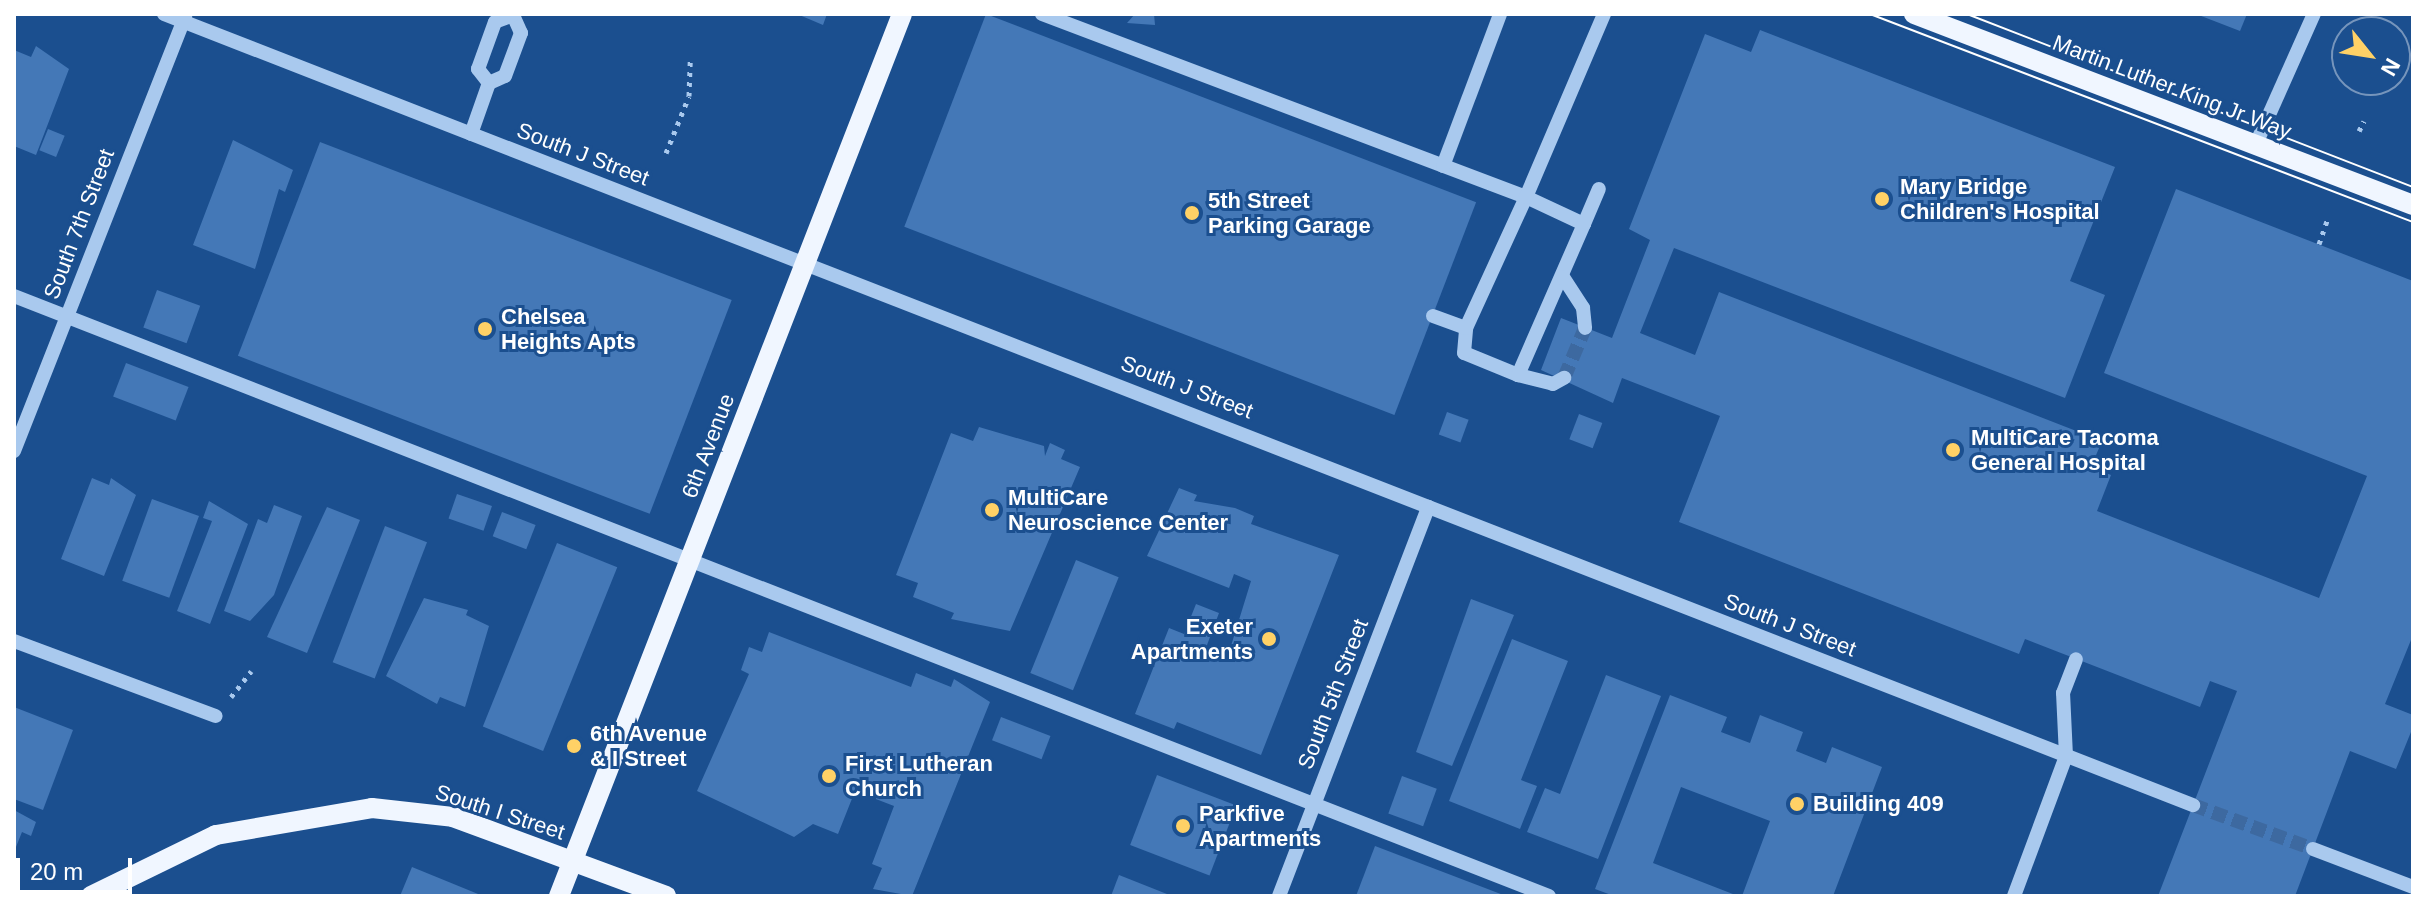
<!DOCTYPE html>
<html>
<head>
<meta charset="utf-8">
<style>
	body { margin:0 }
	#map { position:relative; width:2427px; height:910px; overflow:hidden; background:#1b4f8f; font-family:Arial,sans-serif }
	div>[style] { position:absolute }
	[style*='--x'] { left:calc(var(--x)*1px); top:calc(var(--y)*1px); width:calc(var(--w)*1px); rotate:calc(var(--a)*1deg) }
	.building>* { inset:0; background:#4478b7; transform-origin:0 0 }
	.minor-tunnel>* { height:14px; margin-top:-7px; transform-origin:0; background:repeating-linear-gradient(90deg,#3d69a0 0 14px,transparent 0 21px) }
	.path>* { height:5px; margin-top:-2.5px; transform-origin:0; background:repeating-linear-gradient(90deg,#a9c9ee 0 4px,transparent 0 10px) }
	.minor>* { height:14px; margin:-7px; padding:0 7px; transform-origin:7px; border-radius:7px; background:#a9c9ee }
	.major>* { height:20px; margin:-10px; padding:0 10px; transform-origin:10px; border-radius:10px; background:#f0f6ff }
	.tram>* { height:2px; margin:-1px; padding:0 1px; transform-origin:1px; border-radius:1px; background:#fff }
	.dots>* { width:22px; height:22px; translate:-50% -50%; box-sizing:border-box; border:4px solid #1b4f8f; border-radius:50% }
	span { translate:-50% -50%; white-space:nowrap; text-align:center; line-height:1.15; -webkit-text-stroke:6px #1b4f8f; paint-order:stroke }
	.street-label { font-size:22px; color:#fff }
	.poi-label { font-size:22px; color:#fff; font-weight:700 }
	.left { translate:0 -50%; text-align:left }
	.right { translate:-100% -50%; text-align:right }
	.frame { position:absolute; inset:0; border:16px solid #fff; pointer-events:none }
	.north { position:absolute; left:2331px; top:16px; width:80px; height:80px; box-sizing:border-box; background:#1b4f8f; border:2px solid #7695bc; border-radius:50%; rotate:120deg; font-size:22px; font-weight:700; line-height:32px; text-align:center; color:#fff }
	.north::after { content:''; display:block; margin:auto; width:28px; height:36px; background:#ffd166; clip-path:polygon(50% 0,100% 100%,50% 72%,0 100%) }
	.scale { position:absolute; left:16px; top:858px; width:116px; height:36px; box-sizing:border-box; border:4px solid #fff; border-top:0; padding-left:10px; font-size:24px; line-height:28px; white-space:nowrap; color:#fff; -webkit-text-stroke:6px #1b4f8f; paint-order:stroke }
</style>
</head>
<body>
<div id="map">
	<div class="building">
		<div style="clip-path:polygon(797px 14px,827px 14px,823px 25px)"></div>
		<div style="left:986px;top:14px;width:525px;height:228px;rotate:21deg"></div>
		<div style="clip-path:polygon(1154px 14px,1155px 25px,1127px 23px,1135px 14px)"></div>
		<div style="clip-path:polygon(2196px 14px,2247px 14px,2240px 31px)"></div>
		<div style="clip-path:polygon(1760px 30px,2115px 167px,2070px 281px,2105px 295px,2065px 398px,1674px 248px,1640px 333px,1695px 355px,1719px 292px,2102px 441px,2091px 467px,2111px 475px,2097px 511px,2319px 598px,2367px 476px,2104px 373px,2176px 189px,2413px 281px,2413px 635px,2385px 704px,2413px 715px,2413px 727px,2396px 769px,2350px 751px,2295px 896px,2158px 896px,2237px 691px,2210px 681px,2200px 707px,2025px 639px,2019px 654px,1679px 522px,1720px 416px,1622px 378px,1613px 403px,1541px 370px,1561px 318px,1612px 338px,1650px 240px,1629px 229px,1705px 34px,1751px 52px)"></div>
		<div style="clip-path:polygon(36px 46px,69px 69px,36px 155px,14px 146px,14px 50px,31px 57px)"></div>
		<div style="left:48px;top:129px;width:18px;height:23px;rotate:22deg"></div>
		<div style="clip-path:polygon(233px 140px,293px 170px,285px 192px,279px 189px,255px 269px,193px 245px)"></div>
		<div style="left:320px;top:142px;width:441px;height:229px;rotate:21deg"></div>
		<div style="left:157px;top:290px;width:46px;height:40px;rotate:20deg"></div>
		<div style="left:126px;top:363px;width:67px;height:36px;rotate:21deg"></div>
		<div style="left:1447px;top:412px;width:23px;height:24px;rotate:20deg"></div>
		<div style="left:1579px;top:414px;width:25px;height:27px;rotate:21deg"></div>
		<div style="clip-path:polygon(979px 427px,1044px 446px,1045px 456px,1050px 443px,1065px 450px,1061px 459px,1080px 467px,1010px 631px,951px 619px,954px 613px,913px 597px,918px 583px,896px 575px,951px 433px,973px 441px)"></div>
		<div style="clip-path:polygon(92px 478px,109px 485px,111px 478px,136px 495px,104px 576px,61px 559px)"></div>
		<div style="clip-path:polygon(1179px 488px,1197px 495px,1194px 501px,1235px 508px,1254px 516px,1251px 524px,1339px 555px,1261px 755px,1177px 722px,1174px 729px,1135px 714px,1169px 628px,1184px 634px,1196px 604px,1219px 613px,1204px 653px,1226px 662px,1251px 581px,1234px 574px,1229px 588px,1147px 556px)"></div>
		<div style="left:457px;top:494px;width:37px;height:26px;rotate:19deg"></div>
		<div style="left:152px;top:499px;width:50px;height:87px;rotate:20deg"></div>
		<div style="clip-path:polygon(209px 501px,248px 524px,210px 624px,177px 611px,212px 521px,203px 518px)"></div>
		<div style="clip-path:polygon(274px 505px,302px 516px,274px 595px,250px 621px,224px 611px,258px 519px,267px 523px)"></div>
		<div style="clip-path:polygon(327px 507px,360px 520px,307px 653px,267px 637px)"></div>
		<div style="left:502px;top:512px;width:36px;height:26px;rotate:21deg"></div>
		<div style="left:385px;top:526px;width:45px;height:146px;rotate:21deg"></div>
		<div style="left:557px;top:543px;width:65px;height:198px;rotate:22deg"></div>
		<div style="left:1076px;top:560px;width:46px;height:122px;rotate:22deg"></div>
		<div style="clip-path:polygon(424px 598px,468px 610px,466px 615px,489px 626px,465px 707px,440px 697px,437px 704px,386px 676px)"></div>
		<div style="clip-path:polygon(1471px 599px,1514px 615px,1452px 766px,1416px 752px)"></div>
		<div style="clip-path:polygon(769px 632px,911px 687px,916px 673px,951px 687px,954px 679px,990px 702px,912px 896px,873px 889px,882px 868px,872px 864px,894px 806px,855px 791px,838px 834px,813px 824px,794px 837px,697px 791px,749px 674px,741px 670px,749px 647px,762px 652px)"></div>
		<div style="clip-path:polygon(1512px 639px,1568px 661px,1521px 780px,1537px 786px,1520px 829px,1449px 801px)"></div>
		<div style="clip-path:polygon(1606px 675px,1661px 696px,1598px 859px,1527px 832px,1545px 788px,1560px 794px)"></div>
		<div style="clip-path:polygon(1670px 695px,1727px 717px,1721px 732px,1750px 743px,1760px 715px,1803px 732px,1796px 751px,1826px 763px,1832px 747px,1882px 767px,1833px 896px,1742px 896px,1770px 821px,1681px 787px,1653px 863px,1738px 896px,1614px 896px,1595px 889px)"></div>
		<div style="clip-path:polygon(14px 707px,73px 730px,43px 810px,14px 799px)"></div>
		<div style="left:1001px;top:717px;width:53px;height:25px;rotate:21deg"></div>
		<div style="left:1157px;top:775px;width:85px;height:75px;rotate:21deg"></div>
		<div style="left:1402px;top:776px;width:37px;height:40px;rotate:20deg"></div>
		<div style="clip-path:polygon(14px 810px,36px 822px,31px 836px,22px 832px,14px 852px)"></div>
		<div style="clip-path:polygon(1375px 846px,1506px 896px,1356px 896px)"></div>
		<div style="clip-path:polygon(412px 867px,483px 896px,400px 896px)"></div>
		<div style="clip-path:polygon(1119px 875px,1172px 896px,1111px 896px)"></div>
	</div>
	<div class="minor-tunnel">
		<div style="--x:1564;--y:378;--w:54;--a:-67.2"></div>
		<div style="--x:2193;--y:805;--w:128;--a:20.1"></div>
	</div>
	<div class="path">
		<div style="--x:2359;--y:131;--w:11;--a:-63"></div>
		<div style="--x:666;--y:153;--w:61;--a:-68"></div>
		<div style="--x:689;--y:96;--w:35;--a:-88"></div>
		<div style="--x:2319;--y:244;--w:28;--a:-71"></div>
		<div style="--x:231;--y:697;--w:33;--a:-52"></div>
	</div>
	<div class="minor">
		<div style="--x:164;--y:14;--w:2178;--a:21.3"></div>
		<div style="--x:1042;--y:14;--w:517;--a:20.71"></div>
		<div style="--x:1526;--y:197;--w:64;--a:25"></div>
		<div style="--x:1584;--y:224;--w:165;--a:113.6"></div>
		<div style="--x:1518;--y:375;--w:58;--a:-157.8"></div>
		<div style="--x:1464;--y:353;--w:25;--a:-85"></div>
		<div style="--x:1466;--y:328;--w:144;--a:-65.4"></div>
		<div style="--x:1526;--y:197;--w:199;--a:-66.9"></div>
		<div style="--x:471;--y:134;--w:54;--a:-70.6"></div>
		<div style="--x:489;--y:83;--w:17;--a:-24"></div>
		<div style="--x:505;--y:76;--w:46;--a:-69.6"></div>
		<div style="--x:521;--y:33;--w:20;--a:-114"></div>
		<div style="--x:513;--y:15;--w:19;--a:159"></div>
		<div style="--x:495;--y:22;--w:50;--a:109.9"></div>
		<div style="--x:478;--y:69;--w:18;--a:52"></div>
		<div style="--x:2256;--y:144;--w:142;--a:-66"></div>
		<div style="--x:1443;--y:166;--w:162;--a:-69.4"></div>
		<div style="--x:1584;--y:224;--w:38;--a:-67"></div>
		<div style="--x:1563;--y:277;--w:37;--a:57"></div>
		<div style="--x:1583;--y:308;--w:20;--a:84"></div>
		<div style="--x:14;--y:296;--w:1648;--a:21.35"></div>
		<div style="--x:1433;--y:316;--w:35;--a:20"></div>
		<div style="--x:1518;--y:375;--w:36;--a:14"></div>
		<div style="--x:1553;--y:384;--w:13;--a:-29"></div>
		<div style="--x:14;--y:451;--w:467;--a:-68.5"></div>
		<div style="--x:14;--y:641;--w:215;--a:20.4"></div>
		<div style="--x:2313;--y:849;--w:107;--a:20.8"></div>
		<div style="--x:1279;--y:896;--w:417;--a:-69"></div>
		<div style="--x:2014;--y:896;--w:149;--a:-69.6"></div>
		<div style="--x:2066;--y:756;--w:63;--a:-92.7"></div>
		<div style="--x:2063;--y:693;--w:36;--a:-69"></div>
	</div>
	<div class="major">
		<div style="--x:1914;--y:14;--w:534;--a:20.95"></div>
		<div style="--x:91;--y:896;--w:139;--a:-26"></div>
		<div style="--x:216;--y:835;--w:158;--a:-9.8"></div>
		<div style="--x:372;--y:808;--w:81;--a:6.3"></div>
		<div style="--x:453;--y:817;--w:227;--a:20.3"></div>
		<div style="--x:559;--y:896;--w:946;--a:-68.75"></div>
	</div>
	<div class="tram">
		<div style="--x:1870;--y:14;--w:581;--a:20.96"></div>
		<div style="--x:1967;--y:14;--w:478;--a:21.2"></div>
	</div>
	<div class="dots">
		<div style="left:1882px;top:199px;background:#ffd166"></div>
		<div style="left:1192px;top:213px;background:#ffd166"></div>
		<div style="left:485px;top:329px;background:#ffd166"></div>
		<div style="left:1953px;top:450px;background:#ffd166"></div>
		<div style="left:992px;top:510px;background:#ffd166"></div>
		<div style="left:1269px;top:639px;background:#ffd166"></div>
		<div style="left:574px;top:746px;background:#ffd166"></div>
		<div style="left:829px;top:776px;background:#ffd166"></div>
		<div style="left:1797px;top:804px;background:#ffd166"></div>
		<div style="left:1183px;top:826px;background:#ffd166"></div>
	</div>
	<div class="street-label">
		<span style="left:2172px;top:87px;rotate:21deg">Martin Luther King Jr Way</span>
		<span style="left:583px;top:154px;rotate:21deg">South J Street</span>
		<span style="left:79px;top:224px;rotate:-69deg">South 7th Street</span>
		<span style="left:1187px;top:387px;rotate:21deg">South J Street</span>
		<span style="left:708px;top:446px;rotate:-69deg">6th Avenue</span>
		<span style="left:1790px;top:625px;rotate:21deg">South J Street</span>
		<span style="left:1333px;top:694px;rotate:-69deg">South 5th Street</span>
		<span style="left:500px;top:812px;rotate:18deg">South I Street</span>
	</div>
	<div class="poi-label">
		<span class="left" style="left:1900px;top:199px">Mary Bridge<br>Children's Hospital</span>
		<span class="left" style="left:1208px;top:213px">5th Street<br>Parking Garage</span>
		<span class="left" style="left:501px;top:329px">Chelsea<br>Heights Apts</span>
		<span class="left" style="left:1971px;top:450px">MultiCare Tacoma<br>General Hospital</span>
		<span class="left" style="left:1008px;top:510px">MultiCare<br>Neuroscience Center</span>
		<span class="right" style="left:1253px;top:639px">Exeter<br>Apartments</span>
		<span class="left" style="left:590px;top:746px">6th Avenue<br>&amp; I Street</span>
		<span class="left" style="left:845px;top:776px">First Lutheran<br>Church</span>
		<span class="left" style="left:1813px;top:804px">Building 409</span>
		<span class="left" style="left:1199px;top:826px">Parkfive<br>Apartments</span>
	</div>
	<div class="frame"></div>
	<div class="north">N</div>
	<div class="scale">20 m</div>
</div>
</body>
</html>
